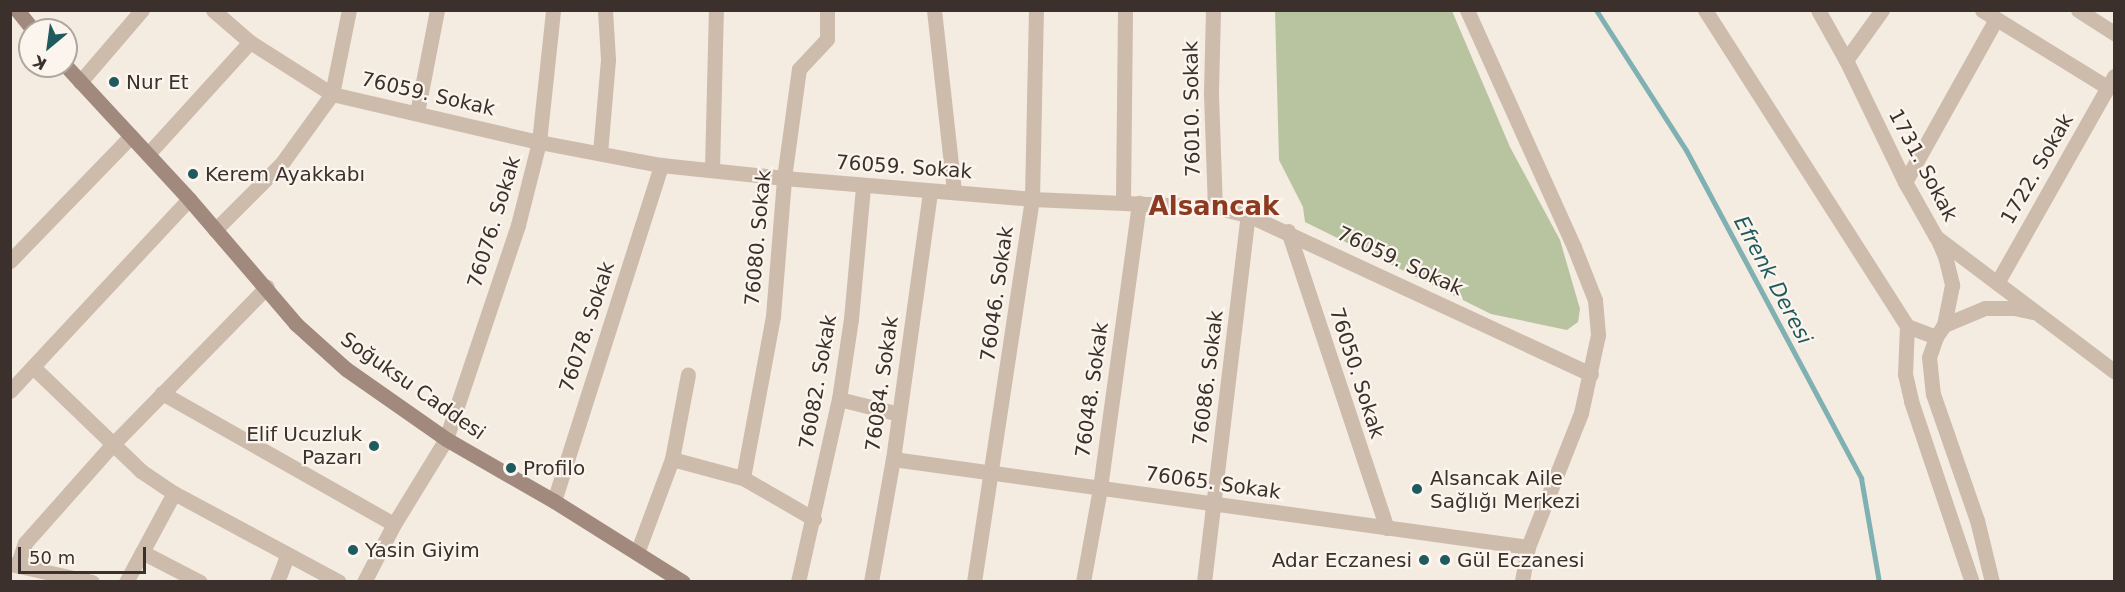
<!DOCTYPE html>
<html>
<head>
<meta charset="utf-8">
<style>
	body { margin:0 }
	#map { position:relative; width:2125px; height:592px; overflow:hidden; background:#f4ebe1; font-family:"DejaVu Sans",sans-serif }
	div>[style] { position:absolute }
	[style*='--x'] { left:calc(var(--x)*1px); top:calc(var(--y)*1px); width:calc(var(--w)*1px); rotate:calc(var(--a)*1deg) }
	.green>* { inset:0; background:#b8c4a0 }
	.stream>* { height:5px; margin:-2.5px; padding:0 2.5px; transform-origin:2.5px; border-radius:2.5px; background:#7fb0b2 }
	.street>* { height:15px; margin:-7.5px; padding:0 7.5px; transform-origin:7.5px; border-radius:7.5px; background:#cdbbac }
	.secondary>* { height:15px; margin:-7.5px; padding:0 7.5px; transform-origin:7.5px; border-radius:7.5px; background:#a18a7d }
	.dots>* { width:16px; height:16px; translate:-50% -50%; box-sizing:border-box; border:3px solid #fbf5ee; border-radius:50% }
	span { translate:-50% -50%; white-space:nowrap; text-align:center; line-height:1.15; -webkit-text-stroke:4.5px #fbf5ee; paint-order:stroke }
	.poi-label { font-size:20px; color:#3b302b }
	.left { translate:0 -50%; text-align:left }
	.right { translate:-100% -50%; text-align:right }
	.street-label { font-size:20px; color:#3b302b }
	.water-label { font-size:21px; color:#1f5a5e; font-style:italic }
	.district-label { font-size:26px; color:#8c3b22; font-weight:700 }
	.frame { position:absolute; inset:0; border:12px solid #3b302b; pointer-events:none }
	.north { position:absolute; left:18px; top:18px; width:60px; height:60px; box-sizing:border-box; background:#fbf5ee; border:2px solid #aea6a0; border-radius:50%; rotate:209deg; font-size:16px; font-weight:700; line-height:24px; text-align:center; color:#3b302b }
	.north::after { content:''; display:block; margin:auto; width:21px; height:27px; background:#1f5a5e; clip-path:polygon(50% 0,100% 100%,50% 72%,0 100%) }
	.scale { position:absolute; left:18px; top:547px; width:128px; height:27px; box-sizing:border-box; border:3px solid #3b302b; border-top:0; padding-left:8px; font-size:18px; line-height:21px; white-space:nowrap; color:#3b302b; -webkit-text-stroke:4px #fbf5ee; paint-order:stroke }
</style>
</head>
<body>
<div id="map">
	<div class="green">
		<div style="clip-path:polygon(1275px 11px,1452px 11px,1510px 147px,1560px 240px,1580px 309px,1578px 322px,1567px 330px,1491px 314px,1305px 222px,1303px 207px,1279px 160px)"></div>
	</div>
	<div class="stream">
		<div style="--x:1596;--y:10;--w:166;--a:57.3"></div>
		<div style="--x:1686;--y:150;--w:372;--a:61.9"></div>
		<div style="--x:1861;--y:478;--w:106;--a:80.2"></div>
	</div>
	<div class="street">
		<div style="--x:213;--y:10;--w:49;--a:40.9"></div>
		<div style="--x:250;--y:42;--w:97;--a:32.4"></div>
		<div style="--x:332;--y:94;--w:212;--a:13.1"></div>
		<div style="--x:539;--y:142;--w:124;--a:10.7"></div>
		<div style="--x:661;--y:165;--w:124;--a:6"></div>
		<div style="--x:784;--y:178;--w:249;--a:4.8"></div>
		<div style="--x:1032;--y:199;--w:183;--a:2.5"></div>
		<div style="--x:1215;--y:207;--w:34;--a:14"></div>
		<div style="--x:1248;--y:215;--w:378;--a:24.9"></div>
		<div style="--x:934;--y:10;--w:183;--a:83.7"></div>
		<div style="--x:1213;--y:10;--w:84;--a:91.4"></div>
		<div style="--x:1211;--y:94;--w:113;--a:88"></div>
		<div style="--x:1467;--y:10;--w:260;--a:65.7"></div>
		<div style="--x:1574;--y:247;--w:57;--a:68.4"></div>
		<div style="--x:1595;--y:300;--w:35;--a:85"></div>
		<div style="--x:1598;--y:335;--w:80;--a:102.3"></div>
		<div style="--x:1581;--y:413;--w:144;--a:111.6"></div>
		<div style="--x:1528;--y:547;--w:36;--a:100"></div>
		<div style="--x:1705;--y:10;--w:375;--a:57.4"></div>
		<div style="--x:1907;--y:326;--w:31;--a:21"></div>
		<div style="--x:1818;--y:10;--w:57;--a:60.8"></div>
		<div style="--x:1846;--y:60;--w:136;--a:64.2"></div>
		<div style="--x:1905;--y:182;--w:63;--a:60.6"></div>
		<div style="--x:1936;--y:237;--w:223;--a:37"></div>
		<div style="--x:1982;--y:10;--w:147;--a:31.6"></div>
		<div style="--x:2078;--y:10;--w:43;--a:32.6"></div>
		<div style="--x:1846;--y:60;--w:62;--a:-54.2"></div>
		<div style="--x:80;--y:82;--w:95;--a:-49.3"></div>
		<div style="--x:417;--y:113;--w:105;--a:-79"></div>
		<div style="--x:600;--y:153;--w:94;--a:-85.1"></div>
		<div style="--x:608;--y:59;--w:49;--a:-93.5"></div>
		<div style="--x:148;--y:154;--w:151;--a:-47.7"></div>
		<div style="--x:712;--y:169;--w:159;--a:-88.6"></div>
		<div style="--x:1905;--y:182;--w:187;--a:-60.8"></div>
		<div style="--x:1123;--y:202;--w:192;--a:-89.4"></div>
		<div style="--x:215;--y:230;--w:95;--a:-45"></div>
		<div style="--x:282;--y:163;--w:85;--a:-54.1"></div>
		<div style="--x:332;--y:94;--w:86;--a:-78.6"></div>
		<div style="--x:1288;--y:231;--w:313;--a:71.6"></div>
		<div style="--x:1937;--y:238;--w:20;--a:66"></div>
		<div style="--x:1945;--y:256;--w:30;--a:76"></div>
		<div style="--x:1952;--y:285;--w:41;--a:101.3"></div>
		<div style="--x:1944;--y:325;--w:14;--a:124"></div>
		<div style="--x:1936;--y:337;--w:21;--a:109"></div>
		<div style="--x:1929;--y:357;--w:37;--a:84"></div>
		<div style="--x:1933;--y:394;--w:133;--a:70.8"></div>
		<div style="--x:1977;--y:520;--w:64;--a:76.4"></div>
		<div style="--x:10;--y:261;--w:174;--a:-45.9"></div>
		<div style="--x:1997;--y:283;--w:238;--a:-60.5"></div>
		<div style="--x:1944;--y:325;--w:44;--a:-22.5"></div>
		<div style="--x:1985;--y:308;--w:29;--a:0"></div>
		<div style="--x:2014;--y:308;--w:19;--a:12"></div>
		<div style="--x:1907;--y:326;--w:48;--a:92.4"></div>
		<div style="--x:1905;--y:374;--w:28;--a:77"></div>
		<div style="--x:1911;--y:401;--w:191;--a:71.4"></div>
		<div style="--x:33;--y:367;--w:150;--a:43.9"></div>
		<div style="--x:141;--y:471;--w:40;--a:34"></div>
		<div style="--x:174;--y:493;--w:187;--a:28.3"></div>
		<div style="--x:10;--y:391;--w:262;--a:-47"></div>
		<div style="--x:162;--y:393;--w:266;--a:29.5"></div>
		<div style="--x:839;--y:399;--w:62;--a:14"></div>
		<div style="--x:672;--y:459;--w:73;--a:15"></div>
		<div style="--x:743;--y:478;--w:82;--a:30"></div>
		<div style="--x:893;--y:459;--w:641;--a:7.89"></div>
		<div style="--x:743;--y:478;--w:165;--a:-79.5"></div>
		<div style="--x:773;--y:316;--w:138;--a:-85.4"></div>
		<div style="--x:784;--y:178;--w:110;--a:-82.2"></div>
		<div style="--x:799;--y:69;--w:41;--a:-47"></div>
		<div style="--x:827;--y:39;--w:29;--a:-90"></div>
		<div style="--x:554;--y:501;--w:353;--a:-72.3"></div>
		<div style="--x:142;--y:552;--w:65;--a:27.3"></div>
		<div style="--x:637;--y:553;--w:100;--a:-69.6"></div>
		<div style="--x:672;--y:459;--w:86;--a:-79.3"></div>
		<div style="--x:10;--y:564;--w:84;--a:12.4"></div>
		<div style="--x:18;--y:564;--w:22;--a:-72"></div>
		<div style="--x:25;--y:543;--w:132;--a:-48.4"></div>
		<div style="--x:113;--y:444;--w:220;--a:-45.6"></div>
		<div style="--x:126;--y:582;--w:101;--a:-61.7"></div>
		<div style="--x:277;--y:582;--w:28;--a:-69"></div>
		<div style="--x:364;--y:582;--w:65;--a:-62.7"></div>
		<div style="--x:394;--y:524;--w:100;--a:-58.5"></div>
		<div style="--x:446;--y:439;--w:226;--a:-71.4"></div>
		<div style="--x:518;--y:225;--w:86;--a:-75.8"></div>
		<div style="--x:539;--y:142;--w:133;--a:-83.9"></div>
		<div style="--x:798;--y:582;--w:188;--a:-77.4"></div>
		<div style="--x:839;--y:399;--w:81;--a:-81.5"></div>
		<div style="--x:851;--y:319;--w:134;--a:-84.8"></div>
		<div style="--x:871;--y:582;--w:125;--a:-79.9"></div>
		<div style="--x:893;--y:459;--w:270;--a:-82.1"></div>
		<div style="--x:974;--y:582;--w:387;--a:-81.4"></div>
		<div style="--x:1032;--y:199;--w:189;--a:-88.8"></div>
		<div style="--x:1083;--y:582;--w:96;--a:-79.7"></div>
		<div style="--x:1100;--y:488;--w:288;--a:-82.2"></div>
		<div style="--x:1204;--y:582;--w:370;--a:-83.2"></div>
	</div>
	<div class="secondary">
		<div style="--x:17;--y:10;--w:26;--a:51"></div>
		<div style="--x:66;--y:66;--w:181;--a:47.2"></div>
		<div style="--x:189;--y:199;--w:165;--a:49.4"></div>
		<div style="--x:296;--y:324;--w:67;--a:42"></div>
		<div style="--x:346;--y:369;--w:122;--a:35"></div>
		<div style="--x:446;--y:439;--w:125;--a:29.9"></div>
		<div style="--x:554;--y:501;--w:152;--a:32.1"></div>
	</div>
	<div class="dots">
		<div style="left:114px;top:82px;background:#1f5a5e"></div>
		<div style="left:193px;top:174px;background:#1f5a5e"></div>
		<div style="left:374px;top:446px;background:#1f5a5e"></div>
		<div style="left:511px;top:468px;background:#1f5a5e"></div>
		<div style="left:1417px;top:489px;background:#1f5a5e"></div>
		<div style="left:353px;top:550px;background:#1f5a5e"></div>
		<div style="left:1424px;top:560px;background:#1f5a5e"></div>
		<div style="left:1445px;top:560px;background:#1f5a5e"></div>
	</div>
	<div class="poi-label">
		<span class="left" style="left:126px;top:82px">Nur Et</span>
		<span class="left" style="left:205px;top:174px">Kerem Ayakkabı</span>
		<span class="right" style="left:362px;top:446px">Elif Ucuzluk<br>Pazarı</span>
		<span class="left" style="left:523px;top:468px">Profilo</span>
		<span class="left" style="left:1430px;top:490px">Alsancak Aile<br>Sağlığı Merkezi</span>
		<span class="left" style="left:365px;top:550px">Yasin Giyim</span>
		<span class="right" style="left:1412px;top:560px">Adar Eczanesi</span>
		<span class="left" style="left:1457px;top:560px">Gül Eczanesi</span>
	</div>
	<div class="street-label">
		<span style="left:428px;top:94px;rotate:13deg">76059. Sokak</span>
		<span style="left:1192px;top:109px;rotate:-91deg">76010. Sokak</span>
		<span style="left:1923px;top:165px;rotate:62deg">1731. Sokak</span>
		<span style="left:904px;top:167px;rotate:4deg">76059. Sokak</span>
		<span style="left:2037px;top:169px;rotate:-60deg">1722. Sokak</span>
		<span style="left:494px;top:222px;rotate:-73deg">76076. Sokak</span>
		<span style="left:758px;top:238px;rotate:-85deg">76080. Sokak</span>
		<span style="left:1400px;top:261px;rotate:25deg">76059. Sokak</span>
		<span style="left:997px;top:294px;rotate:-82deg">76046. Sokak</span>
		<span style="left:587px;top:327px;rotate:-72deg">76078. Sokak</span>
		<span style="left:1357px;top:373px;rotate:72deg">76050. Sokak</span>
		<span style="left:1208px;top:378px;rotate:-83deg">76086. Sokak</span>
		<span style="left:818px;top:382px;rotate:-80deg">76082. Sokak</span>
		<span style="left:882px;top:384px;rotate:-82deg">76084. Sokak</span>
		<span style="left:413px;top:386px;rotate:35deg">Soğuksu Caddesi</span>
		<span style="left:1092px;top:390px;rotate:-82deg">76048. Sokak</span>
		<span style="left:1213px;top:483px;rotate:8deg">76065. Sokak</span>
	</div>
	<div class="water-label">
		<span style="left:1773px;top:280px;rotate:62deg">Efrenk Deresi</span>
	</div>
	<div class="district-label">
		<span style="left:1214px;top:207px">Alsancak</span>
	</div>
	<div class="frame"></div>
	<div class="north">K</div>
	<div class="scale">50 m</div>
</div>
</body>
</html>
